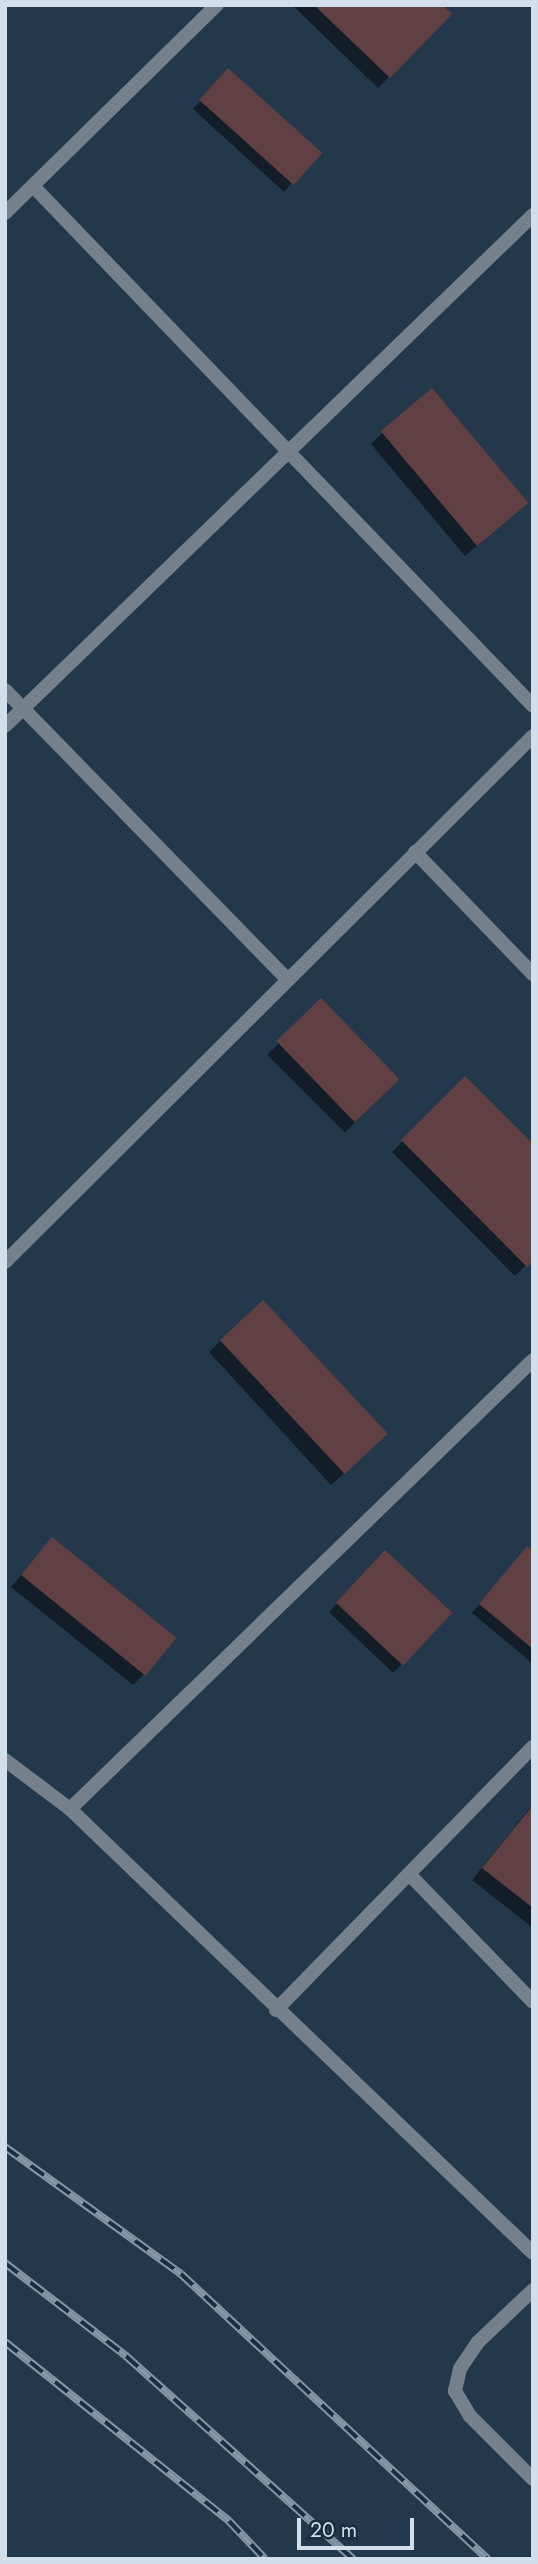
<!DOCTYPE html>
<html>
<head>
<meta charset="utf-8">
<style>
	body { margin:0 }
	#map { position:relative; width:538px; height:2564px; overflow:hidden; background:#24384c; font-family:Jost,sans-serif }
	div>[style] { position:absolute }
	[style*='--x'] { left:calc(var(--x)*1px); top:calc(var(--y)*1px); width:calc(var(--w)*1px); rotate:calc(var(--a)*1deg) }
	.shadow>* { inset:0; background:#0007; transform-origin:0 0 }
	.building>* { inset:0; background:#604043; transform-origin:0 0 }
	.minor>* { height:14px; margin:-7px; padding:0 7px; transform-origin:7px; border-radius:7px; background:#76808a }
	.rail>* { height:8px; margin-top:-4px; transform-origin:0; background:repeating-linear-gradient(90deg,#1a2e42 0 16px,#8696a6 0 32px); box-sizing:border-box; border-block:2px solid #8696a6 }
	span { translate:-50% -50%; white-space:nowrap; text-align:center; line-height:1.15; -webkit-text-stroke:7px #1a2e42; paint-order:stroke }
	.frame { position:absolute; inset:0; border:7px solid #d2dfeb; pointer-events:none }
	.scale { position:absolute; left:297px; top:2518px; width:117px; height:32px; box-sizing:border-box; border:4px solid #d2dfeb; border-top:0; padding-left:9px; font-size:21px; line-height:24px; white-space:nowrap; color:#d2dfeb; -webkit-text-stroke:5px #1a2e42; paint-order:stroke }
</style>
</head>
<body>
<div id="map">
	<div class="shadow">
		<div style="clip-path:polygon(292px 5px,440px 5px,450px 14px,378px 88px)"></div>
		<div style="clip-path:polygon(220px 79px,292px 183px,284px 192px,193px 109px)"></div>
		<div style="clip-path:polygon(382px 433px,515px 514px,465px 556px,371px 444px)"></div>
		<div style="left:321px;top:1001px;width:110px;height:76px;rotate:45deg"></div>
		<div style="clip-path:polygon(465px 1079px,533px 1258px,515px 1276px,392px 1152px)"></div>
		<div style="clip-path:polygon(220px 1341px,374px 1446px,331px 1485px,209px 1352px)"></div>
		<div style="clip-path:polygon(52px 1539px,144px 1674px,133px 1685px,11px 1587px)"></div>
		<div style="clip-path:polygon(533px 1553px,533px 1664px,472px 1613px,519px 1557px)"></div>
		<div style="clip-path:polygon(377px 1561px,401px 1665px,393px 1673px,329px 1612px)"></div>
		<div style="clip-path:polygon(533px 1804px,533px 1928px,472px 1880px)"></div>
	</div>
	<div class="building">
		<div style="clip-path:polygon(314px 5px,443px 5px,452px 14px,390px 78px)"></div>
		<div style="left:228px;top:68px;width:127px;height:43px;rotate:42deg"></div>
		<div style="left:432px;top:388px;width:150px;height:67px;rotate:50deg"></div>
		<div style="left:321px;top:998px;width:113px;height:62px;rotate:46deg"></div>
		<div style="clip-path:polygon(465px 1076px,533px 1144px,533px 1261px,527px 1267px,401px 1140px)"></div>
		<div style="left:263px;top:1300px;width:183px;height:59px;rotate:47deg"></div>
		<div style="left:52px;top:1537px;width:160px;height:49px;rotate:39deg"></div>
		<div style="clip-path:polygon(527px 1546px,533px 1551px,533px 1649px,479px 1604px)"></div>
		<div style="left:385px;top:1550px;width:92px;height:72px;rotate:43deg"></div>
		<div style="clip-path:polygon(533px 1805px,533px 1908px,482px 1868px)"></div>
	</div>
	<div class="minor">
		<div style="--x:33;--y:186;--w:721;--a:46.12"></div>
		<div style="--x:5;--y:213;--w:297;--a:-44.5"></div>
		<div style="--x:5;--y:690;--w:404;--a:45.7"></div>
		<div style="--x:5;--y:726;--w:735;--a:-44.06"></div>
		<div style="--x:415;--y:852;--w:170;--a:46"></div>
		<div style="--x:5;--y:1262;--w:745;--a:-44.89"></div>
		<div style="--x:5;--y:1760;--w:81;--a:37"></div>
		<div style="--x:70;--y:1809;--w:641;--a:43.8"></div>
		<div style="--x:70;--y:1809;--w:645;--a:-44.12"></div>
		<div style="--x:409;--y:1874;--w:178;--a:45.9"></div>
		<div style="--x:276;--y:2010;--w:368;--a:-45.7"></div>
		<div style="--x:533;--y:2290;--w:76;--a:136.6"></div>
		<div style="--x:478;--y:2342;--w:32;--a:124"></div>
		<div style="--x:460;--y:2369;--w:23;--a:103"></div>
		<div style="--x:455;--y:2391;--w:29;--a:59"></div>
		<div style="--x:470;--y:2416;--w:89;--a:45"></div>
	</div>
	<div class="rail">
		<div style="--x:5;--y:2147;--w:217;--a:35.8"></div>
		<div style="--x:181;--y:2274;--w:419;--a:42.9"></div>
		<div style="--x:5;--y:2263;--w:153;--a:37.5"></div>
		<div style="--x:126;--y:2356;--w:305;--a:41.8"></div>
		<div style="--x:5;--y:2342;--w:287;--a:38.6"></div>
		<div style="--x:229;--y:2521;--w:52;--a:46.5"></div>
	</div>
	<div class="frame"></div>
	<div class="scale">20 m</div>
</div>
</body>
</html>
